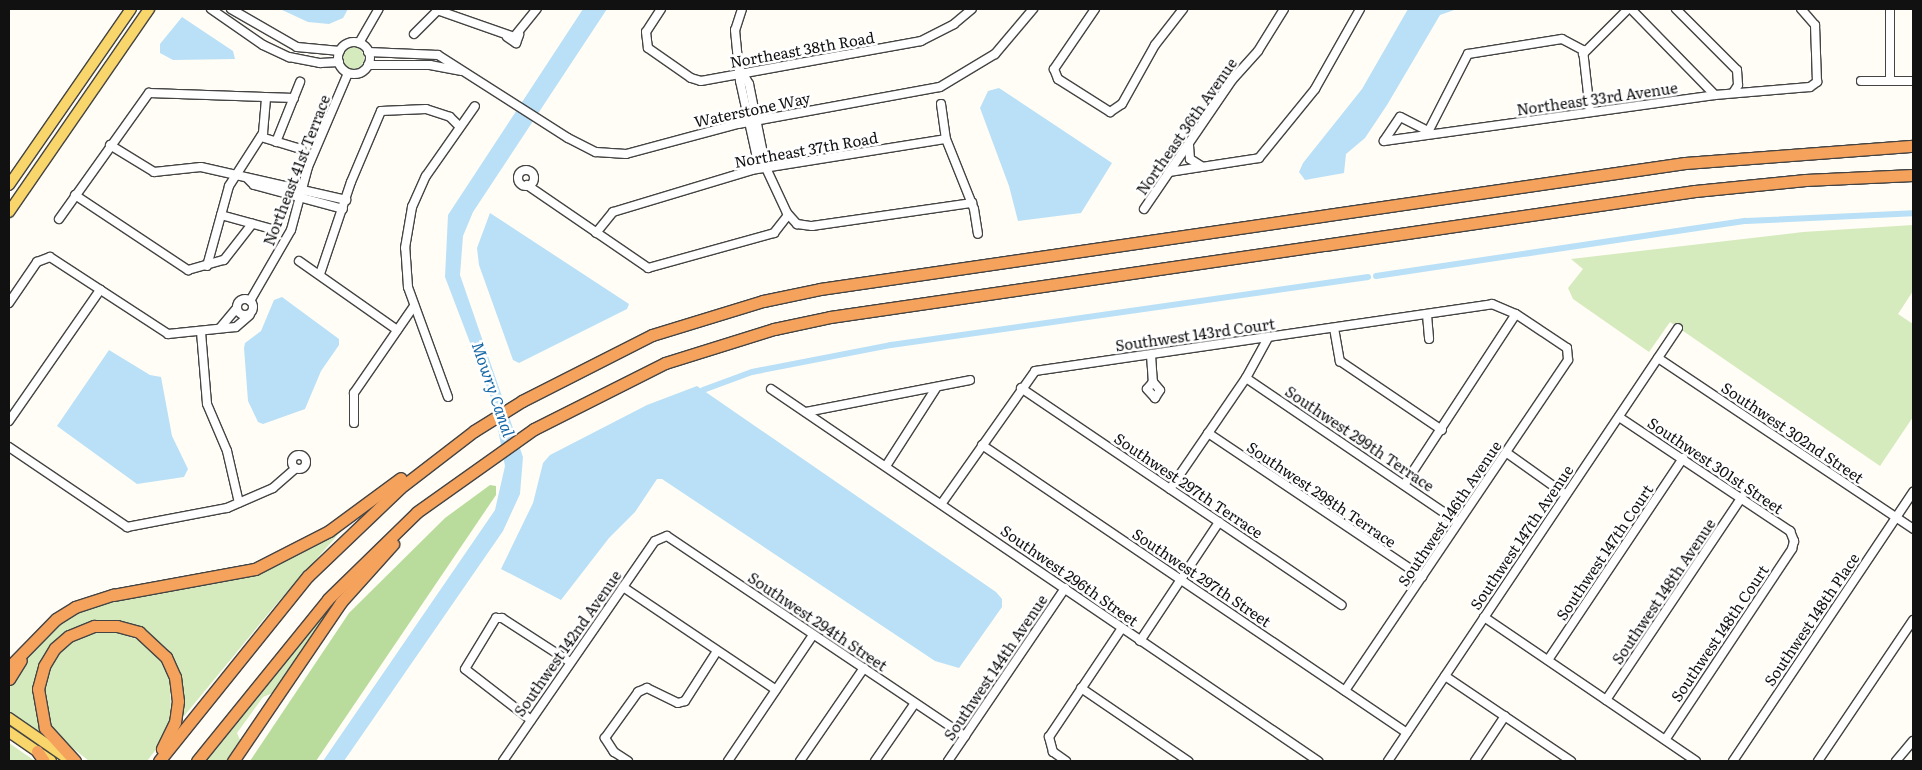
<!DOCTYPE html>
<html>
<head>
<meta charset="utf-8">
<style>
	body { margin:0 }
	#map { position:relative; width:1922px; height:770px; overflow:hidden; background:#fffdf5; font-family:Literata,serif }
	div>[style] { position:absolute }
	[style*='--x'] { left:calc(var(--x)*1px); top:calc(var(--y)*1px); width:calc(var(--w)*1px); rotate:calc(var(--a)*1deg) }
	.green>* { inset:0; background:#d5ebbd }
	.round { border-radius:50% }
	.forest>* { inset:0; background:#b9dc9c }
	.water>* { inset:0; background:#b9e0f7 }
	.canal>* { height:6px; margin:-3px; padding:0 3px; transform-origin:3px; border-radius:3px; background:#b9e0f7 }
	.roads { filter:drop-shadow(1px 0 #444) drop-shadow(-1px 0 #444) drop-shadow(0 1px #444) drop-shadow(0 -1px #444) }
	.minor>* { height:8px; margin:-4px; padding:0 4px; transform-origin:4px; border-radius:4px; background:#fff }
	.minor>.ring { margin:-4px; padding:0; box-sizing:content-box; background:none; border:8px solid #fff; border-radius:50% }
	.major>* { height:10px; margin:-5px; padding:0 5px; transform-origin:5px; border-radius:5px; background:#f9d66b }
	.highway>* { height:11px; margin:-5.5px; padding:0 5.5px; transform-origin:5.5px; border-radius:5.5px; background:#f5a25d }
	span { translate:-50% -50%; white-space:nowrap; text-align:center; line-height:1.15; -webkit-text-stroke:5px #fff; paint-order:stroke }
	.street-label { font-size:15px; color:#111 }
	.water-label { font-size:16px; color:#1768a6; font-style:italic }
	.frame { position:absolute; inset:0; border:10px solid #111; pointer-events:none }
</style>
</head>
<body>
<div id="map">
	<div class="green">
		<div class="round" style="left:342px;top:47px;width:22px;height:22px"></div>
		<div style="clip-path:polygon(1913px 225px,1913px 291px,1898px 314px,1913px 324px,1913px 417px,1880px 466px,1670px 322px,1649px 352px,1573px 299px,1568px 288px,1583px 269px,1571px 259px,1803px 232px)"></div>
		<div style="clip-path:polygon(350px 521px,273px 608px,180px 721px,181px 681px,168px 651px,139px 627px,112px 620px,95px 621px,61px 638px,35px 698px,37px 715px,49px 740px,9px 714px,9px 683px,33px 649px,70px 616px,118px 599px,211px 584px,258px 571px)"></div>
		<div style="clip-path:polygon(355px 578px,275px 692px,263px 697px,237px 733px,241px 742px,228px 761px,205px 761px)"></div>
		<div style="clip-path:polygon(106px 629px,145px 642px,161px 658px,170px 678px,171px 717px,158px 747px,147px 761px,89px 761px,50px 730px,41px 683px,58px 650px,78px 635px)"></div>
		<div style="clip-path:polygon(9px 743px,35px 761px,10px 761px)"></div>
	</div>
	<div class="forest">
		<div style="clip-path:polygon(490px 485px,496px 486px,496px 495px,316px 761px,250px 761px,349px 613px,445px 518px)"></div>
	</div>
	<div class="water">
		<div style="clip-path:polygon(280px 9px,348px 9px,343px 18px,329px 24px,308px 22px)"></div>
		<div style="clip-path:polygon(583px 9px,607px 9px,473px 212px,463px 236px,460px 275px,523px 457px,520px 494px,503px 531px,344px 761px,323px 761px,495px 510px,505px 466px,493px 403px,445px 277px,448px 215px)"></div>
		<div style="clip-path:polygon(1408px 9px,1457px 9px,1440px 15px,1387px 105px,1365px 138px,1346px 154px,1344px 173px,1305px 180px,1299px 172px,1303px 163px,1362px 89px)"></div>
		<div style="clip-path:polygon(182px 17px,233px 51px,235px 59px,173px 60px,160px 53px,160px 44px)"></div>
		<div style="clip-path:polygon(999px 88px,1112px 163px,1081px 213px,1018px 221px,1009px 186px,980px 108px,988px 91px)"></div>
		<div style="clip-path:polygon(490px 213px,629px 304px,627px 309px,519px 363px,513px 360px,479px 265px,477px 248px)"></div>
		<div style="clip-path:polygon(282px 297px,339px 339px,339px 345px,321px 371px,305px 409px,263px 424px,258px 422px,248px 401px,244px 348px,245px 343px,261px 331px,274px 300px)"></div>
		<div style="clip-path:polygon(109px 350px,150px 375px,161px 377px,172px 436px,188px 469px,184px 477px,137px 484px,57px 426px)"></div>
		<div style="clip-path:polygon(697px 386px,996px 592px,1002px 599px,1002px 607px,959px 668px,935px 661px,662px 479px,657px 479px,635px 512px,609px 538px,561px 600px,501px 569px,533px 503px,543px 463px,550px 455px,647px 405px)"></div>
	</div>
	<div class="canal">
		<div style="--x:1376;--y:276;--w:374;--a:-8.5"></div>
		<div style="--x:1746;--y:221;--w:167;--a:-2.7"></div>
		<div style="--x:703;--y:390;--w:52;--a:-20.2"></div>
		<div style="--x:752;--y:372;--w:142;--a:-11"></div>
		<div style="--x:891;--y:345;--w:482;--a:-8.1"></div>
	</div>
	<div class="roads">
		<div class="minor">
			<div style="--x:211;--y:9;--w:63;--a:34.7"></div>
			<div style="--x:263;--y:45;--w:29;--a:25"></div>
			<div style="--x:289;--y:57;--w:32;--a:11"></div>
			<div style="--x:320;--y:63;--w:19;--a:-3"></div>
			<div style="--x:231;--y:9;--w:76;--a:29.9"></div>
			<div style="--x:297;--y:47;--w:43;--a:5.3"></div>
			<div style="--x:661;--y:9;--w:27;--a:123"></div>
			<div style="--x:646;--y:32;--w:16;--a:83"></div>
			<div style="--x:648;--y:48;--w:52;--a:34.9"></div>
			<div style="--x:691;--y:78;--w:10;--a:17"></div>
			<div style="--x:701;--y:81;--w:224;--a:-10.3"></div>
			<div style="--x:921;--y:41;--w:37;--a:-27"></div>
			<div style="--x:954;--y:24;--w:23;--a:-40"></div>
			<div style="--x:742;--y:9;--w:22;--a:108"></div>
			<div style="--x:735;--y:30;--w:51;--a:84.4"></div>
			<div style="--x:740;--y:81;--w:83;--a:77.5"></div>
			<div style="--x:758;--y:162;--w:10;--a:37"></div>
			<div style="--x:1095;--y:9;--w:73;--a:124.3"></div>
			<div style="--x:1054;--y:69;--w:11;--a:68"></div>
			<div style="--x:1058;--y:79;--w:62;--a:32.4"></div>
			<div style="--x:1110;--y:112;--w:14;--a:-34"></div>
			<div style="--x:1122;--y:104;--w:68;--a:-60.8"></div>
			<div style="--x:1155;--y:45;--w:46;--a:-52.1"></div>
			<div style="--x:1631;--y:9;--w:120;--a:45.7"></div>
			<div style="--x:1676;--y:9;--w:86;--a:45"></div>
			<div style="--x:1737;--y:70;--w:15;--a:86"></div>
			<div style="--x:1738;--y:85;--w:9;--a:122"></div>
			<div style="--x:1890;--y:9;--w:72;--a:90"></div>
			<div style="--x:437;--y:10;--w:82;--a:19.3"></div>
			<div style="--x:514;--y:37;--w:36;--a:-51"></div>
			<div style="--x:414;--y:34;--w:35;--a:-45"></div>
			<div style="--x:507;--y:37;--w:11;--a:34"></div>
			<div style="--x:516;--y:43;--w:9;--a:-69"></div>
			<div class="ring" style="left:338px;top:42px;width:24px;height:24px"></div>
			<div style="--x:359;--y:43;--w:39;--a:-60"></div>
			<div style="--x:368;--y:52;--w:70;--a:2.5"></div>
			<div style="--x:438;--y:55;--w:154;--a:32.6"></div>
			<div style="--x:568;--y:138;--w:31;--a:27"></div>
			<div style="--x:596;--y:152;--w:30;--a:4"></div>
			<div style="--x:626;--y:154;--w:116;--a:-15"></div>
			<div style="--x:738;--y:124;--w:205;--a:-10.4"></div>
			<div style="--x:940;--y:87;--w:64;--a:-31"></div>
			<div style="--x:995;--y:54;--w:59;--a:-49.8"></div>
			<div style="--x:1583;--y:54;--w:64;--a:-45"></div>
			<div style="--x:368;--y:65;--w:62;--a:0"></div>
			<div style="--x:430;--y:65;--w:31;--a:11"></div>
			<div style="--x:742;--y:72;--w:14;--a:60"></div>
			<div style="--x:749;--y:84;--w:86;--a:78.6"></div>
			<div style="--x:766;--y:168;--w:50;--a:65"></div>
			<div style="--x:787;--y:213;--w:15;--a:48"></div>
			<div style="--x:797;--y:224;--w:15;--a:8"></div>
			<div style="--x:812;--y:226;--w:162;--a:-8.2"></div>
			<div style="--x:1861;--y:81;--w:52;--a:0"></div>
			<div style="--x:941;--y:104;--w:35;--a:82"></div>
			<div style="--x:946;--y:139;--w:75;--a:68.2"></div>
			<div style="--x:974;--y:209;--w:25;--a:81"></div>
			<div style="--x:1426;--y:130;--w:29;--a:-153"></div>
			<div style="--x:1400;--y:117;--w:29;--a:124"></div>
			<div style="--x:1384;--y:141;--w:334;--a:-7.9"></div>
			<div style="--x:1715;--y:95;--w:95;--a:-4.8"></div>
			<div style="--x:1810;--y:87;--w:9;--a:-36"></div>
			<div style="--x:1817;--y:82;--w:57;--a:-92"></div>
			<div style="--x:1815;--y:25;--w:21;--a:-131"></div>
			<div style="--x:1427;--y:134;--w:90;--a:-62.9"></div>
			<div style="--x:1468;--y:54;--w:95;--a:-9.1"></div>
			<div style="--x:1562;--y:39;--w:24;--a:28"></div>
			<div style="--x:1583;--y:50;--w:61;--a:83.5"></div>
			<div style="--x:261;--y:137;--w:42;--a:16.7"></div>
			<div style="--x:276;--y:142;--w:65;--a:-68.2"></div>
			<div style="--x:110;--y:145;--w:52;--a:31.5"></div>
			<div style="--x:154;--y:172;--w:47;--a:-6.1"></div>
			<div style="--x:201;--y:167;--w:149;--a:12.8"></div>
			<div style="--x:1189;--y:145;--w:14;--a:86"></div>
			<div style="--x:1190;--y:159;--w:13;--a:32"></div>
			<div class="ring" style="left:518px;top:170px;width:8px;height:8px"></div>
			<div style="--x:1169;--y:172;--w:91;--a:-8.8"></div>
			<div style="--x:1259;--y:158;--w:89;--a:-50.9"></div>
			<div style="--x:1315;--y:89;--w:92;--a:-60.6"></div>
			<div style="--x:248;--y:179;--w:8;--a:45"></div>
			<div style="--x:254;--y:185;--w:92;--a:15.1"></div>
			<div style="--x:527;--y:185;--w:147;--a:34.4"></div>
			<div style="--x:648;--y:268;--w:131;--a:-15.5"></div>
			<div style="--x:774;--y:233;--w:23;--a:-52"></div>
			<div style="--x:75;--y:195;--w:136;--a:33.6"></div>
			<div style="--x:188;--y:270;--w:37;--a:-16"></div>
			<div style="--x:224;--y:260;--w:46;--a:-52.1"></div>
			<div style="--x:1144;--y:209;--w:156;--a:-55.7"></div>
			<div style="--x:1232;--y:80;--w:39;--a:-48"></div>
			<div style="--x:1258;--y:51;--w:49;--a:-58.2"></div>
			<div style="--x:221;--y:215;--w:56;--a:15.5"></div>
			<div style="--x:59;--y:219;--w:155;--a:-54.5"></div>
			<div style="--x:149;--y:93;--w:145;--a:2"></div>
			<div style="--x:596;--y:233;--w:27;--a:-51"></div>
			<div style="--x:613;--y:212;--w:145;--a:-16.8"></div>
			<div style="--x:752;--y:170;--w:196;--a:-9.1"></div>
			<div style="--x:299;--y:261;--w:120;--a:35.1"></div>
			<div style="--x:207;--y:266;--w:83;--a:-74.6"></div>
			<div style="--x:229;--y:186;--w:63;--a:-57.3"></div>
			<div style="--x:263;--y:133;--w:36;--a:-85"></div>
			<div style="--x:320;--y:274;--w:97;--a:-71.4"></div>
			<div style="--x:351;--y:182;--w:77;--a:-67.1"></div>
			<div style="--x:381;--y:111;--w:45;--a:-2.5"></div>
			<div style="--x:426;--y:109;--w:25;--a:18"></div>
			<div style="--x:450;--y:117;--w:13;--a:45"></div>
			<div class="ring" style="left:237px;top:299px;width:8px;height:8px"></div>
			<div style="--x:250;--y:301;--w:82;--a:-60"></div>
			<div style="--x:291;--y:230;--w:65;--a:-74.9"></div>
			<div style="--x:308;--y:167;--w:102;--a:-66.9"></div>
			<div style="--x:9;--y:303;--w:50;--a:-55.7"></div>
			<div style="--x:37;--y:262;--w:14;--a:-21"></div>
			<div style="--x:50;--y:257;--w:141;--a:33.1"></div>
			<div style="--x:168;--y:334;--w:68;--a:-5.9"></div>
			<div style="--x:236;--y:327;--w:18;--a:-41"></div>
			<div style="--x:1427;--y:315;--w:24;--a:85"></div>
			<div style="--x:220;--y:328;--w:26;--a:-50"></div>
			<div style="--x:1334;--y:328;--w:34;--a:80"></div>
			<div style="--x:1340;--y:361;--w:123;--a:34.1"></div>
			<div style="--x:201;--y:332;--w:72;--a:85.2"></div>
			<div style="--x:207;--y:404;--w:51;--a:66.9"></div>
			<div style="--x:227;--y:451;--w:53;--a:77"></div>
			<div style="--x:1151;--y:355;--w:27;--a:86"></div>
			<div style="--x:1153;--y:382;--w:9;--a:131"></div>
			<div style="--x:1147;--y:389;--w:12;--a:48"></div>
			<div style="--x:1155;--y:398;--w:9;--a:-58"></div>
			<div style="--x:1160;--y:390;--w:11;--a:-131"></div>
			<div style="--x:1658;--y:358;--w:307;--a:33.8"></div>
			<div style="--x:1246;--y:378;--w:256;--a:34.2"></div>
			<div style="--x:1021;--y:388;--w:387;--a:34.1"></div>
			<div style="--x:771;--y:389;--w:662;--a:34.22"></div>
			<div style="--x:448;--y:397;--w:117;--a:-110"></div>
			<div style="--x:408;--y:287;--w:39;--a:-94"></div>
			<div style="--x:405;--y:248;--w:42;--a:-80.3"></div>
			<div style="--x:412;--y:207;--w:34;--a:-66"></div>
			<div style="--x:426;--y:176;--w:85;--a:-55"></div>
			<div style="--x:806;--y:412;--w:167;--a:-11"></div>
			<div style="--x:1619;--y:417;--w:206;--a:33.7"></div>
			<div style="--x:1790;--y:531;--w:11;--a:68"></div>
			<div style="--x:1794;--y:541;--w:8;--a:104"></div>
			<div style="--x:1792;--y:549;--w:229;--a:123.6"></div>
			<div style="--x:9;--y:421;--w:160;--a:-55.2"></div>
			<div style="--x:354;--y:423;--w:30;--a:-90"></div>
			<div style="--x:354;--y:393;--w:106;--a:-55.4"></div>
			<div style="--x:1208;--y:433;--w:258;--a:33.9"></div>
			<div style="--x:982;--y:445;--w:513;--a:34.12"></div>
			<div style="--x:9;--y:447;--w:143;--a:34.1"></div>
			<div style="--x:127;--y:527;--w:102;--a:-10.8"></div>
			<div style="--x:227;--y:508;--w:50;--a:-23.5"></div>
			<div style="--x:273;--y:488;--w:30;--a:-41"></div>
			<div style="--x:1507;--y:453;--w:72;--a:35.4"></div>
			<div class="ring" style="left:292px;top:455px;width:6px;height:6px"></div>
			<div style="--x:886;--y:466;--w:93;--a:-57.3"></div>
			<div style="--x:1404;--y:485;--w:204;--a:-56.8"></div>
			<div style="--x:1170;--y:489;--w:135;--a:-55.6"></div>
			<div style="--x:1246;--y:378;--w:46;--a:-61.2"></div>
			<div style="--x:942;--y:503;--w:161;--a:-54.8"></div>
			<div style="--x:1035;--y:371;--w:462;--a:-8.3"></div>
			<div style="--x:1492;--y:304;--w:26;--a:23"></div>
			<div style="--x:1516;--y:314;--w:61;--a:33.7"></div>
			<div style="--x:1567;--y:348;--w:12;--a:85"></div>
			<div style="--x:1568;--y:360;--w:399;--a:124"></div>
			<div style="--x:623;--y:587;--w:184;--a:33.9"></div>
			<div style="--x:1484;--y:617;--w:256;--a:34.2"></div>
			<div style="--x:1140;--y:641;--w:143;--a:-56.4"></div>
			<div style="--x:1548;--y:660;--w:243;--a:-56.2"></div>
			<div style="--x:1445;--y:676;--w:152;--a:34"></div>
			<div style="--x:1081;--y:688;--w:130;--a:34.3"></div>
			<div style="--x:1606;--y:700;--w:244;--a:-56.2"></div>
			<div style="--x:531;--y:720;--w:83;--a:-142.3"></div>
			<div style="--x:465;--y:669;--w:60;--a:-58.7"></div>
			<div style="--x:496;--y:618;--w:6;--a:0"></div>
			<div style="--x:502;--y:618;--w:81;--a:32.9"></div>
			<div style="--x:503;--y:761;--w:267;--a:-55.4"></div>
			<div style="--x:655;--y:541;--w:13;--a:-23"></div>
			<div style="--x:667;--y:536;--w:359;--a:33.9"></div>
			<div style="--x:628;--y:761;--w:17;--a:-147"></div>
			<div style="--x:614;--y:752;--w:17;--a:-123"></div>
			<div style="--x:605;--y:738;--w:57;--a:-54.3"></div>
			<div style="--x:638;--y:692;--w:10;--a:-24"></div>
			<div style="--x:647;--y:688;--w:34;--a:26"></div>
			<div style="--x:678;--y:703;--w:7;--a:-16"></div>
			<div style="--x:685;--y:701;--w:59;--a:-57.4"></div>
			<div style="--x:728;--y:761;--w:152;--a:-56"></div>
			<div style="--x:800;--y:761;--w:113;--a:-55.5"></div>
			<div style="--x:875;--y:761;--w:70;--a:-55.4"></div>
			<div style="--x:948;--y:761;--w:209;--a:-55.9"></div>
			<div style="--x:1066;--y:761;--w:16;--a:-145"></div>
			<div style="--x:1053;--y:752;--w:16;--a:-105"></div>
			<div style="--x:1049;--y:737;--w:131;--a:-56.2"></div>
			<div style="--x:1388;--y:761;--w:521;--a:-56.19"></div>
			<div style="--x:1475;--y:761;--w:54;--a:-56.3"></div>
			<div style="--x:1733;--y:761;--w:324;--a:-56.2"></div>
			<div style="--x:1818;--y:761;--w:170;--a:-56"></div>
			<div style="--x:1896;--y:761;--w:26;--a:-50"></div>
		</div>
		<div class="major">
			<div style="--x:9;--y:185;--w:214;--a:-55.3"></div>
			<div style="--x:9;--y:212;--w:247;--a:-55.4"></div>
			<div style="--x:9;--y:718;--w:75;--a:34.7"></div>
			<div style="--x:9;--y:732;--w:51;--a:34.6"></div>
		</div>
		<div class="highway">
			<div style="--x:9;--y:667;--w:67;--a:-45.6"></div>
			<div style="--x:56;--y:619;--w:22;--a:-32"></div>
			<div style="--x:75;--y:607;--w:40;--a:-18"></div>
			<div style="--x:113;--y:595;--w:144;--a:-10.4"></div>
			<div style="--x:255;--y:569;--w:83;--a:-27.2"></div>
			<div style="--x:329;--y:531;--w:89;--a:-36.4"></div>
			<div style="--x:9;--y:679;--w:22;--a:-58"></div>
			<div style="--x:37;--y:751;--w:12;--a:55"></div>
			<div style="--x:75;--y:761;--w:45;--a:-132.3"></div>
			<div style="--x:45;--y:728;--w:40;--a:-100"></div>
			<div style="--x:38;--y:689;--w:24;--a:-75"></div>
			<div style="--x:44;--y:666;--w:21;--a:-59"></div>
			<div style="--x:55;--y:648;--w:18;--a:-41"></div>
			<div style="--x:69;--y:636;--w:27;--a:-22"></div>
			<div style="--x:94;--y:626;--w:23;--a:0"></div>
			<div style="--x:117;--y:626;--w:23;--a:15"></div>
			<div style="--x:139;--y:632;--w:37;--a:43"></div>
			<div style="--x:166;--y:657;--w:22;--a:66"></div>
			<div style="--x:175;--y:677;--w:24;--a:83"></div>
			<div style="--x:178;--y:701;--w:21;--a:98"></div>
			<div style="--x:175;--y:722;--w:30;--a:116"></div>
			<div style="--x:159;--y:761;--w:238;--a:-51.2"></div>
			<div style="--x:308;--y:576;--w:127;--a:-43.7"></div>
			<div style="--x:400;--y:488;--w:93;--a:-37.6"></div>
			<div style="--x:474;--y:431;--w:57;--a:-32"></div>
			<div style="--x:522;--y:401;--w:146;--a:-26.9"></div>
			<div style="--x:652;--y:335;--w:116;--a:-17"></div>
			<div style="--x:763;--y:301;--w:58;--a:-11.9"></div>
			<div style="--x:820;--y:289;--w:874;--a:-8.29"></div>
			<div style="--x:1685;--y:163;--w:229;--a:-4.3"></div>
			<div style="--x:197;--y:761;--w:208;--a:-51"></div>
			<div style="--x:328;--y:599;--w:124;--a:-44.3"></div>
			<div style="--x:417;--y:512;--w:143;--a:-35.4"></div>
			<div style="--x:534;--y:429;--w:147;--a:-26.7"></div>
			<div style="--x:665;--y:363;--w:114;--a:-17.3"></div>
			<div style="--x:774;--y:329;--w:57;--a:-12.1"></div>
			<div style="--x:830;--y:317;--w:874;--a:-8.29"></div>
			<div style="--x:1695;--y:191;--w:111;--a:-5.7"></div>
			<div style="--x:1805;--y:180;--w:108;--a:-2.7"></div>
			<div style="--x:233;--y:761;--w:192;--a:-55.8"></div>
			<div style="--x:341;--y:602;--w:78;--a:-48.1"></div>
		</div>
	</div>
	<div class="street-label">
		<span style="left:802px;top:49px;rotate:-10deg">Northeast 38th Road</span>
		<span style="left:1597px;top:98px;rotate:-8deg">Northeast 33rd Avenue</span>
		<span style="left:752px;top:109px;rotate:-12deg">Waterstone Way</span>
		<span style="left:1186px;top:126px;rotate:-55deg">Northeast 36th Avenue</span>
		<span style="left:806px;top:149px;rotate:-10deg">Northeast 37th Road</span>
		<span style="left:296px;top:170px;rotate:-69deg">Northeast 41st Terrace</span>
		<span style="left:1195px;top:334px;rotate:-8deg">Southwest 143rd Court</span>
		<span style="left:1793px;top:432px;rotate:34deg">Southwest 302nd Street</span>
		<span style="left:1360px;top:438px;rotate:34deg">Southwest 299th Terrace</span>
		<span style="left:1716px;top:465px;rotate:34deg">Southwest 301st Street</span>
		<span style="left:1189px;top:485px;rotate:34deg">Southwest 297th Terrace</span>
		<span style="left:1322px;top:494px;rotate:34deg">Southwest 298th Terrace</span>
		<span style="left:1449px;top:513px;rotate:-56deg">Southwest 146th Avenue</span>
		<span style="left:1521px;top:537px;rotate:-56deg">Southwest 147th Avenue</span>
		<span style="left:1604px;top:552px;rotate:-56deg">Southwest 147th Court</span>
		<span style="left:1070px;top:575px;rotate:35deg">Southwest 296th Street</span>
		<span style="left:1202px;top:577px;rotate:34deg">Southwest 297th Street</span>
		<span style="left:1663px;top:591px;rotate:-56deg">Southwest 148th Avenue</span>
		<span style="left:1811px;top:619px;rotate:-56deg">Southwest 148th Place</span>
		<span style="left:818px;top:621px;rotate:34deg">Southwest 294th Street</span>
		<span style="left:1719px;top:633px;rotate:-56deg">Southwest 148th Court</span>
		<span style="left:567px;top:643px;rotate:-55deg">Southwest 142nd Avenue</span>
		<span style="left:995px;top:667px;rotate:-56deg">Southwest 144th Avenue</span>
	</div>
	<div class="water-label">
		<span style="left:494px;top:389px;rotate:71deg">Mowry Canal</span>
	</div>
	<div class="frame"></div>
</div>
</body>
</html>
